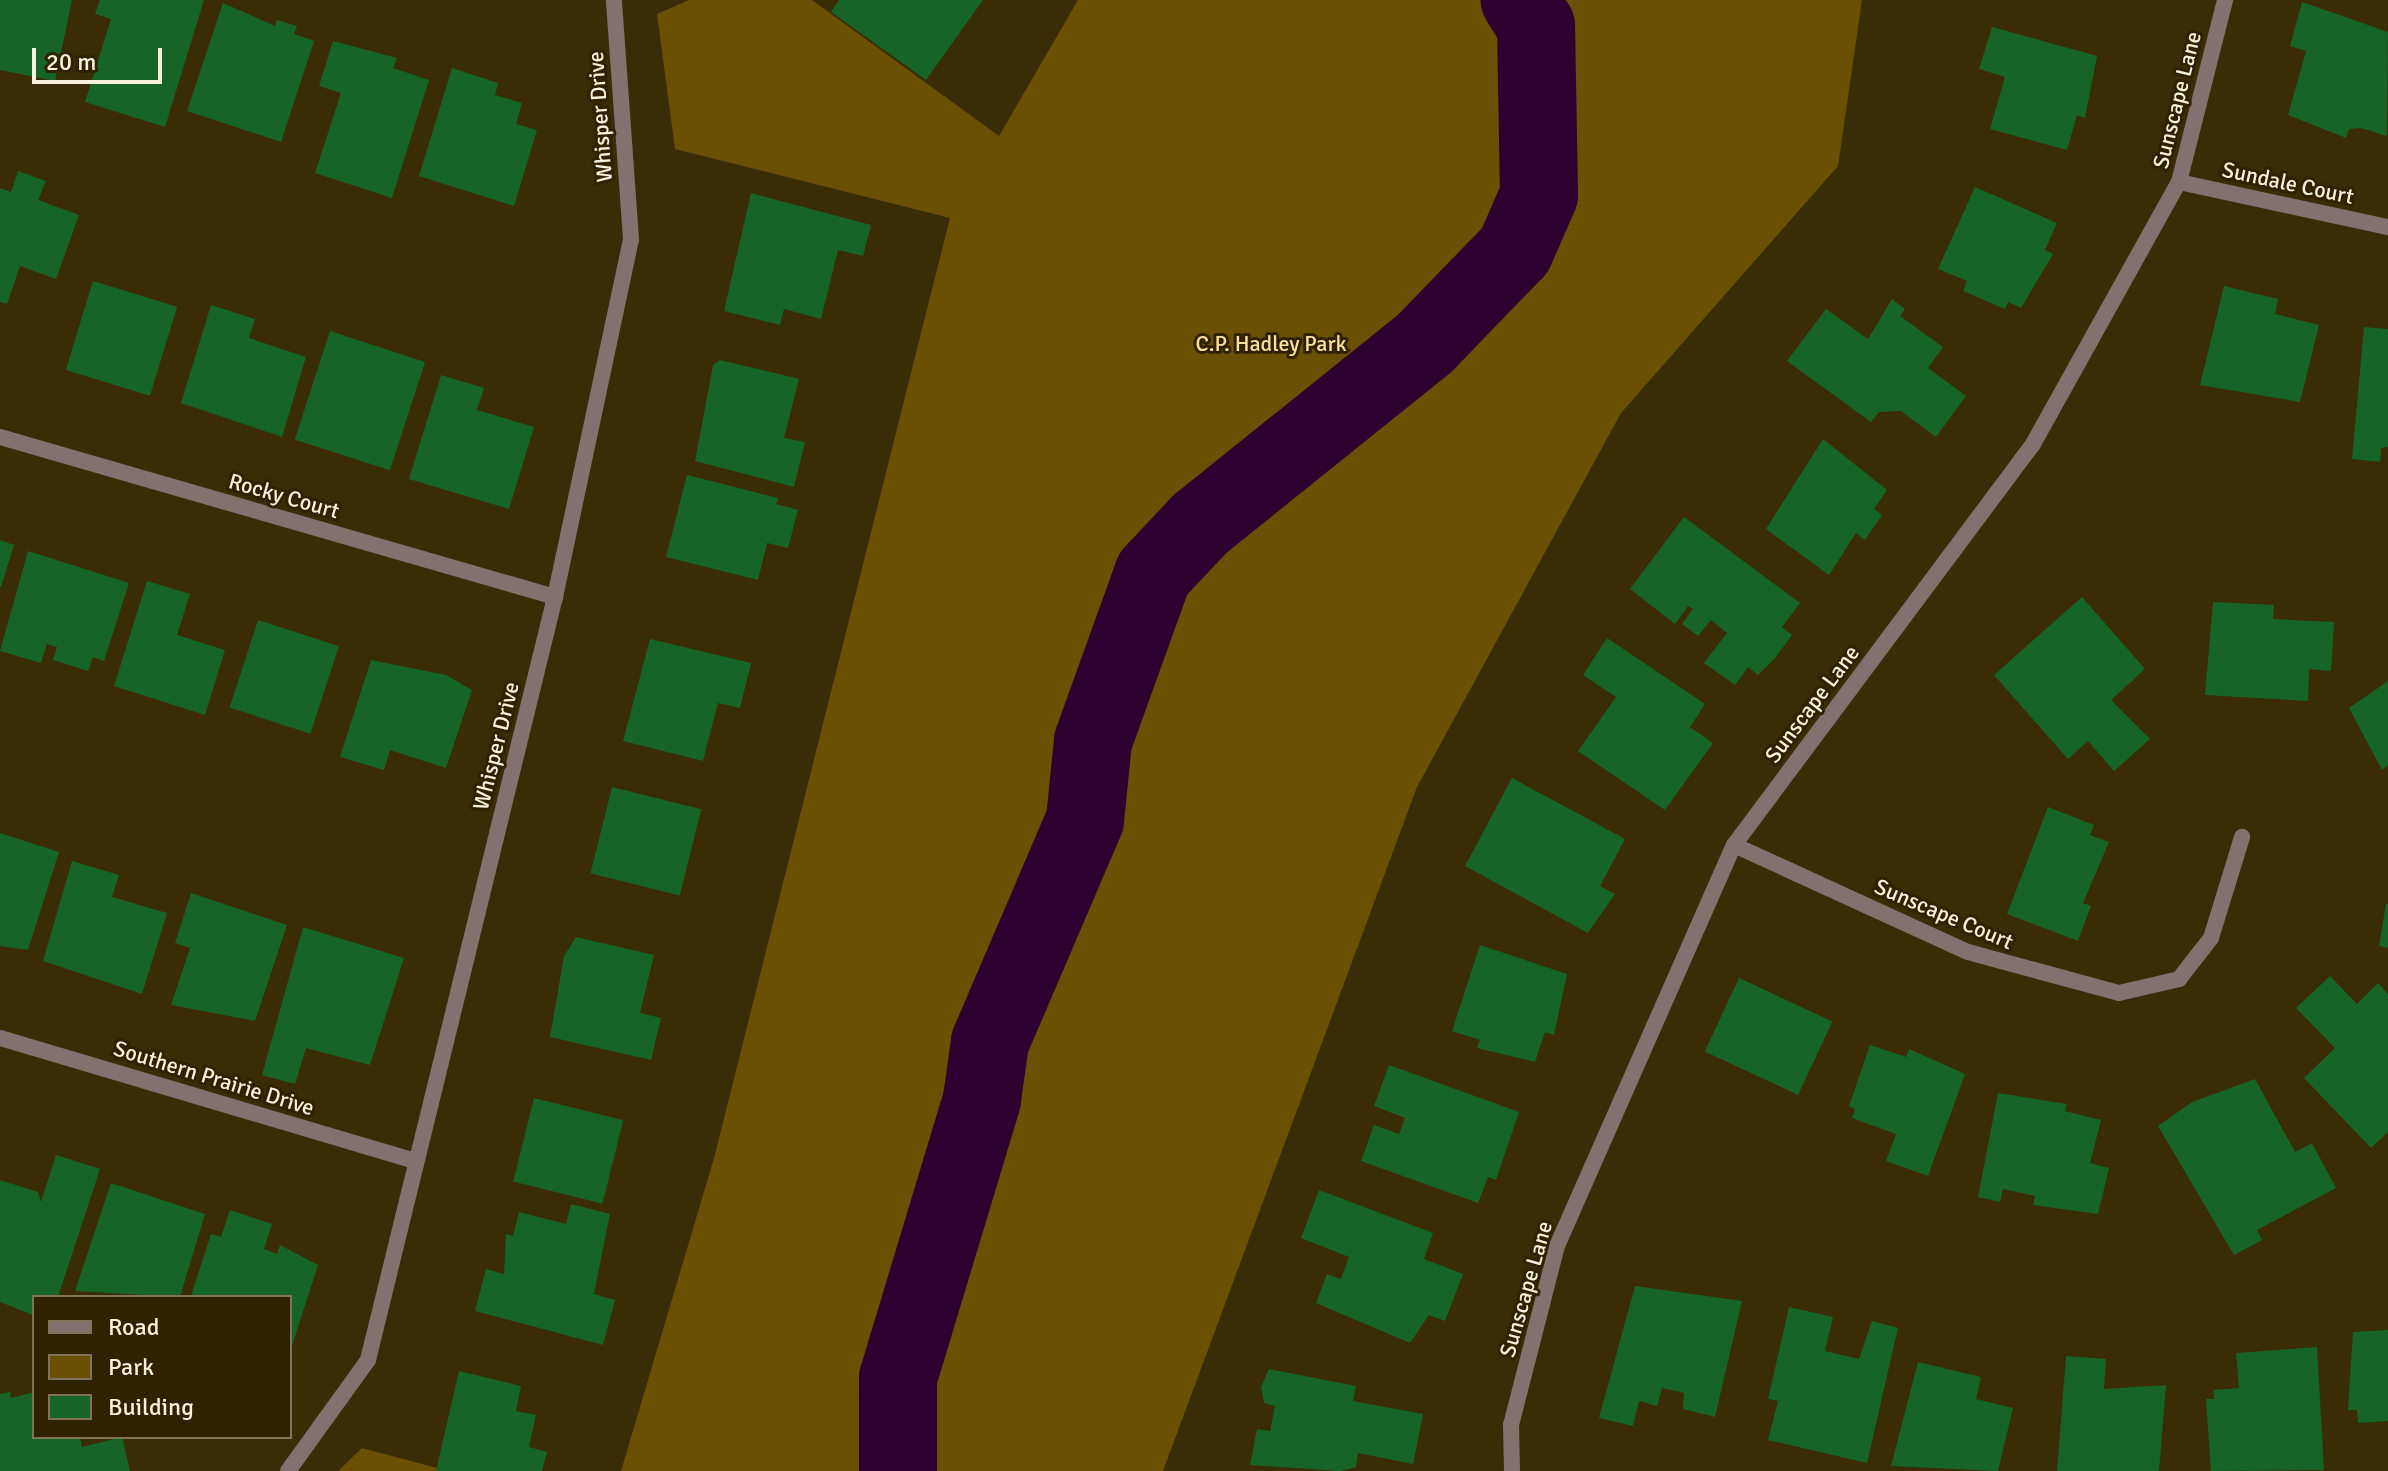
<!DOCTYPE html>
<html>
<head>
<meta charset="utf-8">
<style>
	body { margin:0 }
	#map { position:relative; width:2388px; height:1471px; overflow:hidden; background:#3a2c07; font-family:Signika,sans-serif }
	div>[style] { position:absolute }
	[style*='--x'] { left:calc(var(--x)*1px); top:calc(var(--y)*1px); width:calc(var(--w)*1px); rotate:calc(var(--a)*1deg) }
	.green>* { inset:0; background:#6a5002 }
	.river>* { height:78px; margin:-39px; padding:0 39px; transform-origin:39px; border-radius:39px; background:#2d012f }
	.building>* { inset:0; background:#176428; transform-origin:0 0 }
	.street>* { height:16px; margin:-8px; padding:0 8px; transform-origin:8px; border-radius:8px; background:#84706e }
	span { translate:-50% -50%; white-space:nowrap; text-align:center; line-height:1.15; -webkit-text-stroke:6px #302200; paint-order:stroke }
	.street-label { font-size:22px; color:#f9f0dd }
	.park-label { font-size:22px; color:#fde09e }
	.legend { position:absolute; left:32px; top:1295px; width:260px; height:144px; box-sizing:border-box; background:#302200; border:2px solid #807458; margin:0; padding:10px 14px; list-style:none; font-size:24px; color:#f9f0dd }
	.legend li { display:flex; align-items:center; gap:16px; height:40px }
	.legend b { width:40px; border:2px solid #807458 }
	.scale { position:absolute; left:32px; top:48px; width:130px; height:36px; box-sizing:border-box; border:4px solid #f9f0dd; border-top:0; padding-left:10px; font-size:24px; line-height:28px; white-space:nowrap; color:#f9f0dd; -webkit-text-stroke:6px #302200; paint-order:stroke }
</style>
</head>
<body>
<div id="map">
	<div class="green">
		<div style="clip-path:polygon(689px 0,812px 0,999px 136px,1078px 0,1862px 0,1838px 166px,1621px 413px,1417px 787px,1163px 1471px,621px 1471px,714px 1158px,950px 218px,675px 149px,657px 14px)"></div>
		<div style="clip-path:polygon(362px 1448px,448px 1471px,338px 1471px)"></div>
	</div>
	<div class="river">
		<div style="--x:898;--y:1471;--w:93;--a:-90"></div>
		<div style="--x:898;--y:1378;--w:291;--a:-73.2"></div>
		<div style="--x:982;--y:1099;--w:58;--a:-82"></div>
		<div style="--x:990;--y:1042;--w:241;--a:-66.8"></div>
		<div style="--x:1085;--y:820;--w:79;--a:-84.2"></div>
		<div style="--x:1093;--y:741;--w:177;--a:-70.2"></div>
		<div style="--x:1153;--y:574;--w:69;--a:-46.8"></div>
		<div style="--x:1200;--y:524;--w:290;--a:-38.8"></div>
		<div style="--x:1426;--y:342;--w:128;--a:-45.9"></div>
		<div style="--x:1515;--y:250;--w:60;--a:-66.4"></div>
		<div style="--x:1539;--y:195;--w:169;--a:-91"></div>
		<div style="--x:1536;--y:26;--w:31;--a:-122"></div>
	</div>
	<div class="building">
		<div style="clip-path:polygon(0 0,72px 0,55px 81px,0 70px)"></div>
		<div style="clip-path:polygon(100px 0,204px 0,165px 127px,85px 102px,111px 19px,95px 14px)"></div>
		<div style="clip-path:polygon(839px 0,983px 0,926px 80px,831px 12px)"></div>
		<div style="clip-path:polygon(2302px 2px,2388px 32px,2387px 136px,2361px 128px,2349px 129px,2346px 138px,2288px 115px,2306px 51px,2290px 46px)"></div>
		<div style="clip-path:polygon(223px 3px,275px 26px,277px 20px,297px 26px,294px 34px,314px 41px,281px 142px,187px 111px)"></div>
		<div style="clip-path:polygon(1992px 27px,2097px 56px,2085px 118px,2077px 115px,2067px 150px,1990px 129px,2005px 77px,1979px 69px)"></div>
		<div style="clip-path:polygon(333px 41px,397px 58px,393px 68px,429px 80px,392px 198px,315px 173px,341px 93px,319px 86px)"></div>
		<div style="clip-path:polygon(452px 68px,498px 83px,495px 95px,522px 103px,516px 124px,537px 130px,514px 206px,419px 176px)"></div>
		<div style="clip-path:polygon(18px 171px,46px 181px,38px 200px,79px 215px,56px 279px,20px 266px,7px 304px,0 302px,0 188px,11px 192px)"></div>
		<div style="clip-path:polygon(1975px 187px,2057px 223px,2045px 250px,2053px 254px,2021px 308px,2008px 302px,2005px 309px,1963px 291px,1967px 281px,1938px 269px)"></div>
		<div style="clip-path:polygon(751px 193px,871px 225px,863px 256px,838px 250px,821px 319px,784px 309px,780px 325px,724px 311px)"></div>
		<div style="left:93px;top:281px;width:88px;height:93px;rotate:17deg"></div>
		<div style="clip-path:polygon(2224px 286px,2278px 299px,2275px 314px,2319px 325px,2300px 402px,2200px 385px)"></div>
		<div style="clip-path:polygon(1892px 299px,1905px 309px,1900px 316px,1943px 347px,1928px 368px,1966px 396px,1936px 437px,1901px 411px,1879px 412px,1871px 422px,1787px 361px,1826px 309px,1868px 339px)"></div>
		<div style="clip-path:polygon(211px 305px,255px 319px,249px 338px,306px 357px,282px 437px,181px 403px)"></div>
		<div style="clip-path:polygon(2364px 327px,2388px 329px,2388px 447px,2381px 448px,2380px 462px,2352px 459px)"></div>
		<div style="left:330px;top:331px;width:100px;height:114px;rotate:18deg"></div>
		<div style="clip-path:polygon(720px 360px,799px 379px,784px 438px,805px 442px,794px 487px,695px 461px,713px 365px)"></div>
		<div style="clip-path:polygon(441px 375px,484px 388px,477px 410px,534px 427px,509px 509px,409px 479px)"></div>
		<div style="clip-path:polygon(1823px 439px,1887px 490px,1874px 509px,1882px 515px,1865px 540px,1856px 533px,1829px 575px,1766px 529px)"></div>
		<div style="clip-path:polygon(687px 475px,778px 498px,776px 504px,798px 510px,788px 548px,767px 543px,758px 580px,666px 557px)"></div>
		<div style="clip-path:polygon(1684px 517px,1800px 603px,1782px 627px,1792px 635px,1775px 658px,1758px 675px,1748px 667px,1735px 685px,1704px 663px,1727px 633px,1711px 620px,1698px 636px,1682px 624px,1693px 609px,1688px 606px,1675px 624px,1630px 589px)"></div>
		<div style="clip-path:polygon(0 540px,14px 545px,1px 587px,0 587px)"></div>
		<div style="clip-path:polygon(28px 551px,129px 583px,104px 661px,93px 657px,88px 671px,53px 660px,57px 647px,47px 644px,41px 663px,0 651px)"></div>
		<div style="clip-path:polygon(147px 581px,190px 594px,177px 635px,225px 650px,205px 715px,114px 686px)"></div>
		<div style="clip-path:polygon(2082px 597px,2145px 669px,2111px 700px,2150px 739px,2114px 771px,2088px 741px,2068px 759px,1994px 675px)"></div>
		<div style="clip-path:polygon(2213px 602px,2274px 605px,2273px 619px,2334px 622px,2331px 671px,2309px 669px,2308px 701px,2205px 695px)"></div>
		<div style="left:258px;top:620px;width:85px;height:92px;rotate:18deg"></div>
		<div style="clip-path:polygon(1607px 638px,1705px 704px,1690px 727px,1713px 743px,1665px 810px,1578px 751px,1616px 697px,1583px 675px)"></div>
		<div style="clip-path:polygon(650px 639px,751px 663px,740px 708px,718px 703px,703px 761px,623px 741px)"></div>
		<div style="clip-path:polygon(371px 660px,446px 675px,472px 690px,446px 768px,390px 750px,384px 770px,340px 757px)"></div>
		<div style="clip-path:polygon(2388px 681px,2388px 765px,2382px 770px,2349px 708px)"></div>
		<div style="clip-path:polygon(1512px 778px,1625px 839px,1600px 886px,1615px 894px,1588px 933px,1465px 866px)"></div>
		<div style="left:612px;top:787px;width:92px;height:89px;rotate:14deg"></div>
		<div style="clip-path:polygon(2048px 807px,2094px 825px,2090px 835px,2109px 842px,2083px 903px,2091px 906px,2078px 941px,2007px 914px)"></div>
		<div style="clip-path:polygon(0 833px,59px 852px,28px 950px,0 946px)"></div>
		<div style="clip-path:polygon(72px 861px,119px 875px,112px 897px,167px 913px,142px 994px,43px 961px)"></div>
		<div style="clip-path:polygon(191px 893px,287px 925px,255px 1021px,171px 1005px,190px 948px,175px 943px)"></div>
		<div style="clip-path:polygon(2386px 904px,2388px 904px,2388px 948px,2379px 946px)"></div>
		<div style="clip-path:polygon(303px 927px,404px 958px,370px 1065px,306px 1048px,295px 1084px,262px 1075px)"></div>
		<div style="clip-path:polygon(576px 937px,654px 955px,640px 1013px,661px 1018px,651px 1060px,550px 1037px,564px 956px)"></div>
		<div style="clip-path:polygon(1480px 945px,1567px 974px,1554px 1035px,1545px 1032px,1535px 1062px,1477px 1048px,1480px 1040px,1452px 1031px)"></div>
		<div style="clip-path:polygon(2330px 976px,2357px 1004px,2378px 983px,2388px 994px,2388px 1132px,2371px 1148px,2304px 1078px,2335px 1048px,2296px 1008px)"></div>
		<div style="left:1739px;top:978px;width:103px;height:81px;rotate:25deg"></div>
		<div style="clip-path:polygon(1870px 1045px,1906px 1057px,1909px 1049px,1965px 1074px,1928px 1176px,1886px 1161px,1896px 1134px,1852px 1118px,1855px 1109px,1849px 1106px)"></div>
		<div style="clip-path:polygon(1389px 1065px,1519px 1112px,1496px 1180px,1488px 1177px,1478px 1203px,1361px 1161px,1374px 1125px,1399px 1134px,1405px 1118px,1374px 1106px)"></div>
		<div style="clip-path:polygon(2255px 1079px,2295px 1152px,2312px 1143px,2336px 1188px,2257px 1230px,2262px 1240px,2234px 1255px,2158px 1126px,2192px 1102px)"></div>
		<div style="clip-path:polygon(1998px 1093px,2067px 1104px,2065px 1111px,2101px 1120px,2090px 1163px,2109px 1168px,2098px 1214px,2033px 1205px,2035px 1196px,2003px 1189px,2000px 1202px,1978px 1197px)"></div>
		<div style="left:534px;top:1098px;width:92px;height:86px;rotate:14deg"></div>
		<div style="clip-path:polygon(56px 1155px,100px 1169px,58px 1297px,34px 1297px,33px 1315px,0 1302px,0 1180px,38px 1192px,41px 1202px)"></div>
		<div style="clip-path:polygon(111px 1183px,205px 1214px,180px 1297px,75px 1291px)"></div>
		<div style="clip-path:polygon(1319px 1190px,1433px 1233px,1424px 1259px,1463px 1274px,1445px 1321px,1429px 1315px,1410px 1343px,1316px 1303px,1327px 1274px,1341px 1279px,1349px 1257px,1301px 1238px)"></div>
		<div style="clip-path:polygon(571px 1204px,610px 1214px,594px 1294px,615px 1300px,603px 1345px,475px 1311px,486px 1269px,504px 1274px,506px 1234px,513px 1236px,519px 1212px,566px 1224px)"></div>
		<div style="clip-path:polygon(230px 1210px,272px 1224px,264px 1249px,277px 1254px,280px 1245px,318px 1265px,291px 1349px,290px 1297px,191px 1296px,211px 1234px,221px 1237px)"></div>
		<div style="clip-path:polygon(1635px 1286px,1742px 1301px,1715px 1417px,1683px 1409px,1684px 1393px,1662px 1388px,1657px 1406px,1639px 1401px,1633px 1426px,1599px 1418px)"></div>
		<div style="clip-path:polygon(1789px 1307px,1833px 1317px,1825px 1351px,1859px 1359px,1872px 1321px,1898px 1328px,1867px 1463px,1768px 1440px,1778px 1401px,1768px 1399px)"></div>
		<div style="clip-path:polygon(2388px 1330px,2388px 1421px,2358px 1423px,2357px 1410px,2348px 1410px,2353px 1332px)"></div>
		<div style="clip-path:polygon(2317px 1347px,2324px 1470px,2211px 1471px,2206px 1399px,2214px 1399px,2213px 1390px,2239px 1388px,2236px 1353px)"></div>
		<div style="clip-path:polygon(2066px 1356px,2106px 1359px,2104px 1389px,2166px 1385px,2159px 1471px,2057px 1471px)"></div>
		<div style="clip-path:polygon(1918px 1362px,1981px 1377px,1976px 1399px,2013px 1408px,1998px 1471px,1891px 1466px)"></div>
		<div style="clip-path:polygon(1269px 1369px,1356px 1386px,1353px 1401px,1423px 1414px,1413px 1464px,1358px 1453px,1356px 1467px,1340px 1471px,1250px 1465px,1257px 1429px,1270px 1431px,1275px 1406px,1264px 1403px,1261px 1387px)"></div>
		<div style="clip-path:polygon(459px 1371px,521px 1386px,516px 1411px,536px 1415px,529px 1447px,547px 1452px,542px 1471px,436px 1471px)"></div>
		<div style="clip-path:polygon(10px 1392px,11px 1398px,34px 1392px,34px 1437px,80px 1437px,82px 1447px,122px 1437px,130px 1471px,0 1471px,0 1394px)"></div>
	</div>
	<div class="street">
		<div style="--x:2179;--y:182;--w:214;--a:12.2"></div>
		<div style="--x:0;--y:437;--w:578;--a:16.08"></div>
		<div style="--x:1734;--y:845;--w:257;--a:24.6"></div>
		<div style="--x:1968;--y:952;--w:156;--a:15.2"></div>
		<div style="--x:2119;--y:993;--w:62;--a:-13.1"></div>
		<div style="--x:2179;--y:979;--w:52;--a:-52"></div>
		<div style="--x:2211;--y:938;--w:106;--a:-72.9"></div>
		<div style="--x:0;--y:1038;--w:433;--a:16.5"></div>
		<div style="--x:288;--y:1471;--w:137;--a:-54.2"></div>
		<div style="--x:368;--y:1360;--w:786;--a:-76.23"></div>
		<div style="--x:555;--y:597;--w:366;--a:-78"></div>
		<div style="--x:631;--y:239;--w:240;--a:-94.1"></div>
		<div style="--x:1512;--y:1471;--w:46;--a:-91.2"></div>
		<div style="--x:1511;--y:1425;--w:185;--a:-75.6"></div>
		<div style="--x:1557;--y:1246;--w:438;--a:-66.2"></div>
		<div style="--x:1734;--y:845;--w:500;--a:-53.29"></div>
		<div style="--x:2033;--y:444;--w:300;--a:-60.9"></div>
		<div style="--x:2179;--y:182;--w:188;--a:-75.8"></div>
	</div>
	<div class="street-label">
		<span style="left:2177px;top:100px;rotate:-76deg">Sunscape Lane</span>
		<span style="left:600px;top:117px;rotate:-94deg">Whisper Drive</span>
		<span style="left:2288px;top:183px;rotate:12deg">Sundale Court</span>
		<span style="left:284px;top:496px;rotate:16deg">Rocky Court</span>
		<span style="left:1812px;top:704px;rotate:-53deg">Sunscape Lane</span>
		<span style="left:496px;top:746px;rotate:-76deg">Whisper Drive</span>
		<span style="left:1944px;top:914px;rotate:23deg">Sunscape Court</span>
		<span style="left:214px;top:1078px;rotate:17deg">Southern Prairie Drive</span>
		<span style="left:1526px;top:1289px;rotate:-74deg">Sunscape Lane</span>
	</div>
	<div class="park-label">
		<span style="left:1271px;top:344px">C.P. Hadley Park</span>
	</div>
	<ul class="legend">
	<li><b style="height:10px;background:#84706e"></b>Road</li>
	<li><b style="height:22px;background:#6a5002"></b>Park</li>
	<li><b style="height:22px;background:#176428"></b>Building</li>
	</ul>
	<div class="scale">20 m</div>
</div>
</body>
</html>
